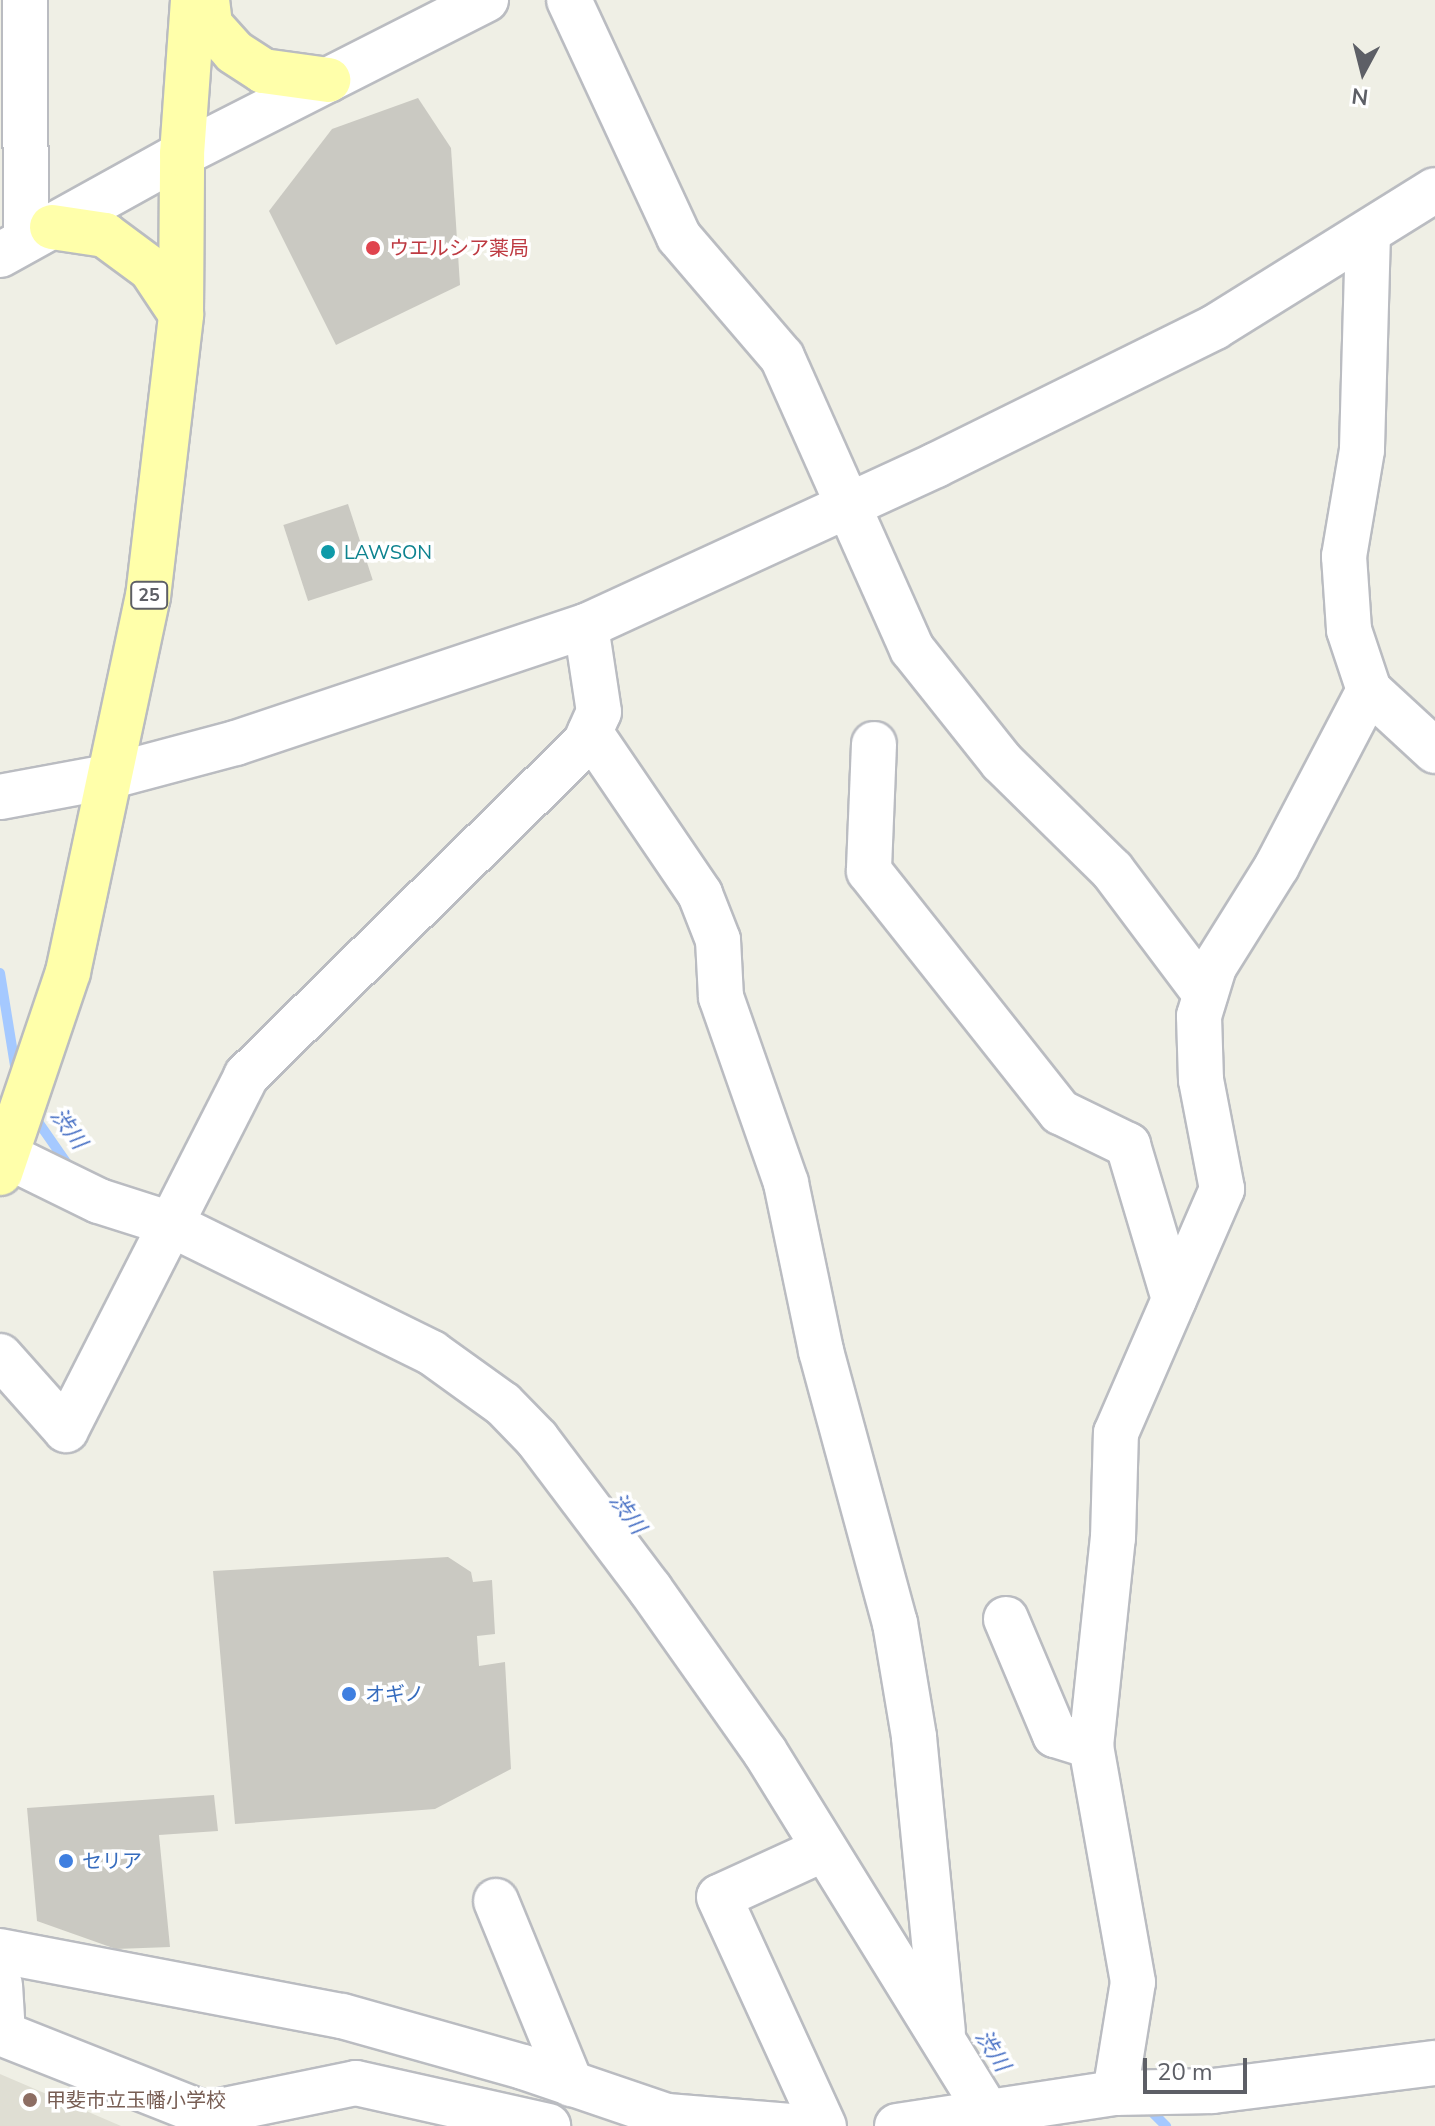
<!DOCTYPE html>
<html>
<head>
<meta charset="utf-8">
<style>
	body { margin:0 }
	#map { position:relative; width:1435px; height:2126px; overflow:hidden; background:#efefe5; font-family:"Nunito Sans","Noto Sans JP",sans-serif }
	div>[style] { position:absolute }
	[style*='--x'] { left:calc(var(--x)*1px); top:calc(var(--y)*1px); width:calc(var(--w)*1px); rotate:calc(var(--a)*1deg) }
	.education>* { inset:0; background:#dfded3 }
	.stream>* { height:10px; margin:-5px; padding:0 5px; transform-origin:5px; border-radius:5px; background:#a5c9ff }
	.building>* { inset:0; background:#cac9c2; transform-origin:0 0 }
	.roads { filter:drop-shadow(2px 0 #babcc1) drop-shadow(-2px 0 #babcc1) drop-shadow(0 2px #babcc1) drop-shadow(0 -2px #babcc1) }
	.minor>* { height:44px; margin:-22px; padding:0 22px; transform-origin:22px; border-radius:22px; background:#fff }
	.major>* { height:44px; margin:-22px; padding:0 22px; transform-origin:22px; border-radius:22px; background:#ffa }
	.dots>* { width:22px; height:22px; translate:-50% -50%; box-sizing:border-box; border:4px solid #fff; border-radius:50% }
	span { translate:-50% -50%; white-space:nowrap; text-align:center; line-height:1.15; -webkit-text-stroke:7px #fff; paint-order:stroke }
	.shield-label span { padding:2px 6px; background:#fff; border:2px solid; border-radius:6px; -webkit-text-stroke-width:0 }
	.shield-label { font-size:18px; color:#5d5f66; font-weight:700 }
	.health-label { font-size:20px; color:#be3a42 }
	.left { translate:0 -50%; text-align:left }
	.culture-label { font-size:20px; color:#0d838f }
	.shop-label { font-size:20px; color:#366cbe }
	.education-label { font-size:20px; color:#785e54 }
	.water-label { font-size:22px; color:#466fc4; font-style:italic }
	.north { position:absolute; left:1323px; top:32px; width:80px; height:80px; -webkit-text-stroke:6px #fff; paint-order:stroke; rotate:187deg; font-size:22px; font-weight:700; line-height:32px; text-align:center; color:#5d5f66 }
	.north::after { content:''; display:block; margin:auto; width:28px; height:36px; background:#5d5f66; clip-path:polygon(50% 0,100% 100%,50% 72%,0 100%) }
	.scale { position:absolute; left:1143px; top:2058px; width:104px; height:36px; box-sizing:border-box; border:4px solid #5d5f66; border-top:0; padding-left:10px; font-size:24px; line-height:28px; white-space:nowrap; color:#5d5f66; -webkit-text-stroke:6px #fff; paint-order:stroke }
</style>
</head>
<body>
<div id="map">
	<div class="education">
		<div style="clip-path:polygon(0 2074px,121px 2126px,0 2126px)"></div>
	</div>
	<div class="stream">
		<div style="--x:0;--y:973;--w:100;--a:80.8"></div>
		<div style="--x:34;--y:1116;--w:60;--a:55.2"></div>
		<div style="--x:1145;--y:2105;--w:30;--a:45"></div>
	</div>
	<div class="building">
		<div style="clip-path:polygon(418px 98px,451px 148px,460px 285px,336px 345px,269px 211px,332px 129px)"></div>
		<div style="left:348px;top:504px;width:80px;height:68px;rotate:72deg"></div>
		<div style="clip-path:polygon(448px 1557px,471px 1572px,473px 1582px,492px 1580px,495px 1634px,477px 1636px,479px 1666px,505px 1662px,511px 1769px,435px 1809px,235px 1824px,213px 1571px)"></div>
		<div style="clip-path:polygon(214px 1795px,218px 1831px,159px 1835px,170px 1947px,116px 1949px,37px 1921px,27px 1808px)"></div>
	</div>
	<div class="roads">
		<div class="minor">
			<div style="--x:25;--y:0;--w:240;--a:89.8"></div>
			<div style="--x:569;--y:0;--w:261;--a:65.1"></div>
			<div style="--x:679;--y:237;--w:158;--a:49.4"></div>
			<div style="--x:782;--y:357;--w:320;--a:66"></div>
			<div style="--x:912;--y:649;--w:144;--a:51.5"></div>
			<div style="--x:1002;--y:762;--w:154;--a:44.5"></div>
			<div style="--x:1112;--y:870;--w:155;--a:53.1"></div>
			<div style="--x:1368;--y:233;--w:217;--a:91.6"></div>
			<div style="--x:1362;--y:450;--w:108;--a:99.6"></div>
			<div style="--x:1344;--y:556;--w:74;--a:86.1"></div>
			<div style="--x:1349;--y:630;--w:63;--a:71.6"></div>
			<div style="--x:1369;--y:690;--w:90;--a:42.7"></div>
			<div style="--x:0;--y:255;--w:208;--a:-29"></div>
			<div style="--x:182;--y:154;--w:341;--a:-26.9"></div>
			<div style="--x:590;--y:732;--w:196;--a:55.8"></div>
			<div style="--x:700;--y:894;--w:49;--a:68.6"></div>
			<div style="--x:718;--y:940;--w:57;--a:87"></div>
			<div style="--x:721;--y:997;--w:197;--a:70.7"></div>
			<div style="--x:786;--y:1183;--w:172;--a:78.2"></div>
			<div style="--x:821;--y:1351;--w:282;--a:74.8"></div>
			<div style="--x:895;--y:1623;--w:116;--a:80.5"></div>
			<div style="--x:914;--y:1737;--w:296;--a:84.4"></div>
			<div style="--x:874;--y:744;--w:127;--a:92.3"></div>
			<div style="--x:869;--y:871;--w:308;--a:51.6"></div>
			<div style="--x:1060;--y:1112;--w:76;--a:25.9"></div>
			<div style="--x:1128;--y:1145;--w:161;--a:73.4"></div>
			<div style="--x:0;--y:797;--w:110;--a:-10.5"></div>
			<div style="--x:108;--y:777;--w:132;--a:-14.9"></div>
			<div style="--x:236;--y:743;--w:369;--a:-18.5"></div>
			<div style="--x:586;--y:626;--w:385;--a:-24.7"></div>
			<div style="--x:936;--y:465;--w:311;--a:-26.3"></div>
			<div style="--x:1215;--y:327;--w:259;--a:-31.9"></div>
			<div style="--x:7;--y:1156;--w:102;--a:26.1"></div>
			<div style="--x:99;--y:1201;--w:72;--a:17.7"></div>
			<div style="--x:168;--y:1223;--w:294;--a:26.2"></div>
			<div style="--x:432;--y:1353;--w:87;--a:35.7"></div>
			<div style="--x:503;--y:1404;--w:49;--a:45.8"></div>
			<div style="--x:537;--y:1439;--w:188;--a:53"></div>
			<div style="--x:650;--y:1589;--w:199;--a:54.8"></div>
			<div style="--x:765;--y:1752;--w:424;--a:58.3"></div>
			<div style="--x:0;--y:1356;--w:99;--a:48.3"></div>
			<div style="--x:66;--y:1430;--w:397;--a:-63"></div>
			<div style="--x:246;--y:1076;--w:475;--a:-44.5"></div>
			<div style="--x:585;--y:743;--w:34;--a:-66"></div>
			<div style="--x:599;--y:712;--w:87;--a:-98.6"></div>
			<div style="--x:1006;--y:1619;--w:126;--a:67.1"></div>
			<div style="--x:1055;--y:1735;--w:38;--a:17"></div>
			<div style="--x:824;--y:1849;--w:115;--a:155.4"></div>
			<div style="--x:719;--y:1897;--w:252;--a:65.4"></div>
			<div style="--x:496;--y:1901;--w:198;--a:67.7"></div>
			<div style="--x:0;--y:1951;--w:348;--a:10.8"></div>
			<div style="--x:342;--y:2016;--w:188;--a:15.7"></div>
			<div style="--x:523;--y:2067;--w:152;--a:18.8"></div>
			<div style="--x:667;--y:2116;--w:124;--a:4.6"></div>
			<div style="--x:0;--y:1985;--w:49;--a:86.5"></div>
			<div style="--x:3;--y:2034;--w:217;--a:21.6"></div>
			<div style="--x:205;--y:2114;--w:154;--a:-11.6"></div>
			<div style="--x:356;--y:2083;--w:197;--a:12.6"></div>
			<div style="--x:1115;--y:2093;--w:112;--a:-80.8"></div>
			<div style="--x:1133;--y:1982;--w:240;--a:-100.1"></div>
			<div style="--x:1091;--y:1746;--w:209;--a:-84"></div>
			<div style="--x:1113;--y:1538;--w:105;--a:-88.4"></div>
			<div style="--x:1116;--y:1433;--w:266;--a:-66.5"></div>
			<div style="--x:1222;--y:1189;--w:111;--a:-100.9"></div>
			<div style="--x:1201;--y:1080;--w:64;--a:-91.8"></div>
			<div style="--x:1199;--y:1016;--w:51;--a:-73"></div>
			<div style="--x:1214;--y:967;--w:119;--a:-58"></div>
			<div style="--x:1277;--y:866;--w:199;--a:-62.4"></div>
			<div style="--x:897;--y:2126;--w:220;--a:-8.6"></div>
			<div style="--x:1115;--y:2093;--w:98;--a:-1.2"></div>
			<div style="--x:1213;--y:2091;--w:224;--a:-7.2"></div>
		</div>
		<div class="major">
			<div style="--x:207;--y:0;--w:25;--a:83"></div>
			<div style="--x:210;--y:25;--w:36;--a:48"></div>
			<div style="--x:234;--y:52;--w:35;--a:33"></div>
			<div style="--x:263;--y:71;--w:66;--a:7.9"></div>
			<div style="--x:52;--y:227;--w:54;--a:8.6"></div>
			<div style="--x:105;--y:235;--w:57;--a:36.5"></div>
			<div style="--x:151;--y:269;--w:54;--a:56.3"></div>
			<div style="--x:0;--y:1173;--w:212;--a:-71.3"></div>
			<div style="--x:68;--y:972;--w:383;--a:-78"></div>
			<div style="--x:148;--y:597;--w:285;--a:-83.3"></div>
			<div style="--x:181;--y:314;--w:160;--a:-89.6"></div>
			<div style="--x:182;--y:154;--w:154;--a:-85.9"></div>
		</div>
	</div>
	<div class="dots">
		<div style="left:373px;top:248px;background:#e0444e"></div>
		<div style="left:328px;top:552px;background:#0f9aa8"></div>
		<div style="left:349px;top:1694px;background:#3f7fe0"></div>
		<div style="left:66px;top:1861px;background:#3f7fe0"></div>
		<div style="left:30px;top:2100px;background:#8d6e63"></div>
	</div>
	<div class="shield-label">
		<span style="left:149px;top:595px">25</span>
	</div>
	<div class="health-label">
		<span class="left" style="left:389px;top:248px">ウエルシア薬局</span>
	</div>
	<div class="culture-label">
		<span class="left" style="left:344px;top:552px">LAWSON</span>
	</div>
	<div class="shop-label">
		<span class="left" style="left:365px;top:1694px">オギノ</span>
		<span class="left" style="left:82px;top:1861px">セリア</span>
	</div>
	<div class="education-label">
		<span class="left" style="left:46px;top:2100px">甲斐市立玉幡小学校</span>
	</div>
	<div class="water-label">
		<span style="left:68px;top:1129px;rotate:54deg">渋川</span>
		<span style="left:627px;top:1514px;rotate:54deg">渋川</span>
		<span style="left:992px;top:2051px;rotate:58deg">渋川</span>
	</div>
	<div class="north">N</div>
	<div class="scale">20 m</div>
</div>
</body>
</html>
